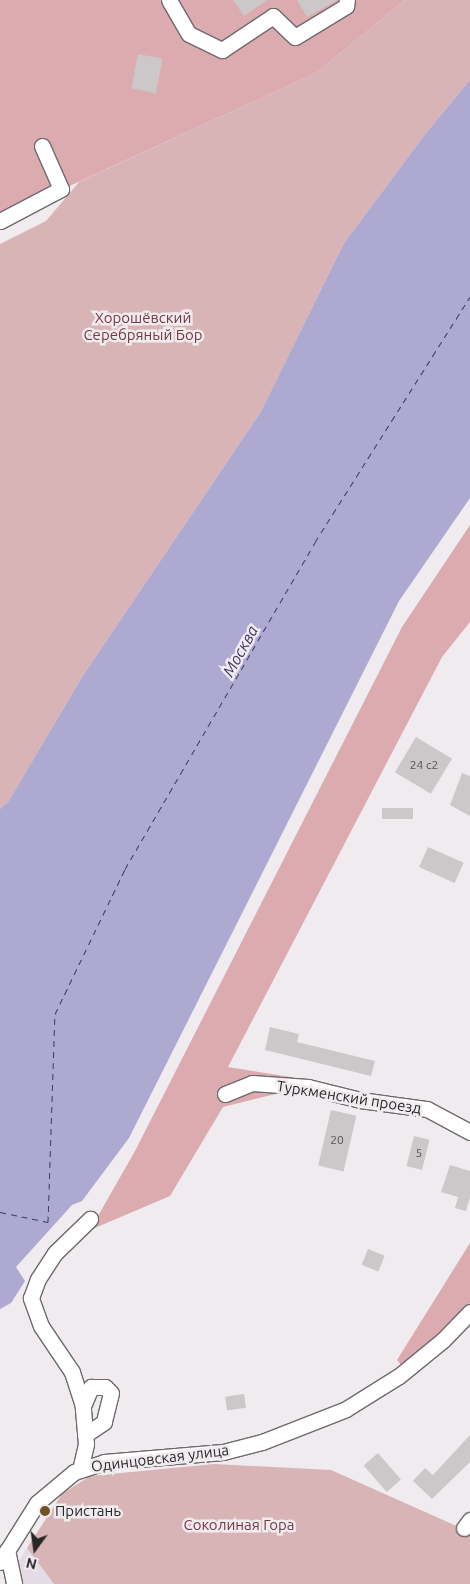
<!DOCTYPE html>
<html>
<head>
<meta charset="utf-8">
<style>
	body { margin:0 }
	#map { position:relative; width:470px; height:1584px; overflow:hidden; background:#f0ebef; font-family:Ubuntu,sans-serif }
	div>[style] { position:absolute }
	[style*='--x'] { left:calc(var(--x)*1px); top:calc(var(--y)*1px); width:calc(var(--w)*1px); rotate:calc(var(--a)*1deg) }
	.built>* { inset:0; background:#e5dbe4 }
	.green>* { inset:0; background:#d8b4b7 }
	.forest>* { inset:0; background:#dbabb0 }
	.water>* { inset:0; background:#ada9d0 }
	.ferry>* { height:1px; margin-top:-0.5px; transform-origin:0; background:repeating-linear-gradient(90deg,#3f376a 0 6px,transparent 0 11px) }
	.building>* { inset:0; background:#ccc7c9; transform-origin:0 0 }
	.roads { filter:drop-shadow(1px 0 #6d696c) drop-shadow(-1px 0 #6d696c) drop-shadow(0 1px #6d696c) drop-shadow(0 -1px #6d696c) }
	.minor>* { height:15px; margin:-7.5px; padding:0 7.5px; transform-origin:7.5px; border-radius:7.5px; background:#fff }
	.dots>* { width:14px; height:14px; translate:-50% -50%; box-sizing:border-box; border:2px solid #f0ebef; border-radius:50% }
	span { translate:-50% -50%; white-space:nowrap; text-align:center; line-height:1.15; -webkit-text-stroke:5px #f0ebef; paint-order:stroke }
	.number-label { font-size:12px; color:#514f50 }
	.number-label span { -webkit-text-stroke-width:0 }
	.park-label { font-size:15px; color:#763942 }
	.street-label { font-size:15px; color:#282728 }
	.poi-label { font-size:15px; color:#282728 }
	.left { translate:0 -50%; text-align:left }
	.water-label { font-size:16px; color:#3f376a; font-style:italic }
	.north { position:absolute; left:10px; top:1524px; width:50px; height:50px; -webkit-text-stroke:4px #f0ebef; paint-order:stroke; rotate:194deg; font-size:14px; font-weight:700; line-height:20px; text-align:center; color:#282728 }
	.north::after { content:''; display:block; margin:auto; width:18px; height:22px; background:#282728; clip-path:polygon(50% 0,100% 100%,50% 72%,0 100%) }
</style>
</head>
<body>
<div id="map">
	<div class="built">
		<div style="clip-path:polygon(27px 1548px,54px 1584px,4px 1584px)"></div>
	</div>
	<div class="green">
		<div style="clip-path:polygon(405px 0,470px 0,470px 80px,426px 133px,344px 243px,260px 413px,82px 677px,8px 802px,0 809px,0 244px,46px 221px,79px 182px,316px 73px)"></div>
		<div style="clip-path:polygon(214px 1464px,331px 1470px,470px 1532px,470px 1584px,54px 1584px,27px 1548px,62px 1494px,90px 1476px)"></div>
	</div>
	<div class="forest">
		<div style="clip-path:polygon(0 0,405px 0,316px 73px,0 218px)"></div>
		<div style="clip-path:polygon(470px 525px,470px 622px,442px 657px,228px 1067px,297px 1078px,292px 1090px,223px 1107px,170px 1196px,90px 1230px,135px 1151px,402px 627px)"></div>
		<div style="clip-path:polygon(470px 1243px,470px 1303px,445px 1331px,402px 1366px,397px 1360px)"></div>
	</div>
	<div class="water">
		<div style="clip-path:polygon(470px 80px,470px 498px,399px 601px,129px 1138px,82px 1201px,72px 1205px,16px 1267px,25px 1281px,11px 1303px,0 1309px,0 809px,8px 802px,82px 677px,260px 413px,344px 243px,426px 133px)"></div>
	</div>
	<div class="ferry">
		<div style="--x:0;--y:1212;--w:49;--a:11.8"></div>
		<div style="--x:48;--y:1222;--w:208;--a:-88.1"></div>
		<div style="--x:55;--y:1014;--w:161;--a:-64.2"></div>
		<div style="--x:125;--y:869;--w:378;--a:-59.8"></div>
		<div style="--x:315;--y:542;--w:290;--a:-57.7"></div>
	</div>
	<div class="building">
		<div style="clip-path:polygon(233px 0,267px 0,244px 16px)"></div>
		<div style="clip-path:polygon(297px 0,337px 0,307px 17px)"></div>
		<div style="left:138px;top:54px;width:25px;height:35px;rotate:11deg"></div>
		<div style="left:416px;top:737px;width:42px;height:41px;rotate:31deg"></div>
		<div style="clip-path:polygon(462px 773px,470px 776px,470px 816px,450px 805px)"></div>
		<div style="left:382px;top:808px;width:31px;height:11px"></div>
		<div style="left:428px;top:847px;width:39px;height:22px;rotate:24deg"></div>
		<div style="clip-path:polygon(270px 1027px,299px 1034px,297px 1042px,375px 1061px,371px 1076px,265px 1050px)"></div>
		<div style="left:331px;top:1110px;width:26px;height:57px;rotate:13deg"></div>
		<div style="left:414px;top:1136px;width:16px;height:31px;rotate:14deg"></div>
		<div style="clip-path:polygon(450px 1165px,470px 1171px,470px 1197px,466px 1211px,455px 1208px,458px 1197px,441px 1192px)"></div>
		<div style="left:368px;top:1249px;width:18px;height:17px;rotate:22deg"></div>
		<div style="left:244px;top:1394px;width:14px;height:19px;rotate:82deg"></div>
		<div style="clip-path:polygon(470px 1435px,470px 1462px,432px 1499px,413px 1481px,425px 1468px,433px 1475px)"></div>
		<div style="left:378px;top:1453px;width:35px;height:19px;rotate:49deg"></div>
	</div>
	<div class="roads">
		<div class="minor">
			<div style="--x:169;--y:0;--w:39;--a:60"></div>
			<div style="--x:189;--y:34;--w:37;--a:26"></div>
			<div style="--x:222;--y:50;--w:61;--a:-33.7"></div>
			<div style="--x:273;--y:16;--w:30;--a:44"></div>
			<div style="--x:295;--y:37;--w:60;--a:-31.3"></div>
			<div style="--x:346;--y:6;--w:6;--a:-81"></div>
			<div style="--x:0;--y:221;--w:69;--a:-27.7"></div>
			<div style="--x:61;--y:189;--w:47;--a:-113.8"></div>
			<div style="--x:225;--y:1094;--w:29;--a:-22"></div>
			<div style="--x:252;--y:1083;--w:56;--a:4.1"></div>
			<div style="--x:308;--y:1087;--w:54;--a:14"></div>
			<div style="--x:360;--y:1100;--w:68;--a:7.7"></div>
			<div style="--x:427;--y:1109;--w:49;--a:28.1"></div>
			<div style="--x:83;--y:1406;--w:21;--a:-67"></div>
			<div style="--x:91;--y:1387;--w:14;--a:0"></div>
			<div style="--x:105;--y:1387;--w:8;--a:45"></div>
			<div style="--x:111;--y:1393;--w:30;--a:104"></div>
			<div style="--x:104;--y:1422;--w:23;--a:146"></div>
			<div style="--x:80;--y:1470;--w:27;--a:-77"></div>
			<div style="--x:86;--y:1444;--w:38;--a:-95"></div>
			<div style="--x:83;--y:1406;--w:36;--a:-108"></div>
			<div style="--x:72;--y:1372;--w:55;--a:-124"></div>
			<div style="--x:41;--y:1326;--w:30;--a:-110"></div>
			<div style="--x:31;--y:1298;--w:20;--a:-70"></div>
			<div style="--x:38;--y:1279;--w:31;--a:-57"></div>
			<div style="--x:55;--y:1253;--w:49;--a:-44.2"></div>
			<div style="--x:464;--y:1528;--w:10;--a:-53"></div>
			<div style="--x:7;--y:1550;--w:35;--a:78"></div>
			<div style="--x:0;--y:1562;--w:70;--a:-57.9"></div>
			<div style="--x:37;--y:1503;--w:48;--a:-40"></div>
			<div style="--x:74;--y:1472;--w:32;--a:-18"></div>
			<div style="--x:104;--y:1462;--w:119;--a:-4.8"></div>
			<div style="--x:223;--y:1452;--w:40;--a:-14.4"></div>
			<div style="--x:262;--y:1442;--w:90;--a:-21.4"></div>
			<div style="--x:346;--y:1409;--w:62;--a:-31.9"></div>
			<div style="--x:399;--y:1376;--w:57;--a:-39.3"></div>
			<div style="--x:443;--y:1340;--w:39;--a:-46"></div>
		</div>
	</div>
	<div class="dots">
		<div style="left:45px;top:1511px;background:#705227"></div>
	</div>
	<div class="number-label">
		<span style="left:424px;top:765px">24 с2</span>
		<span style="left:337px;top:1140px">20</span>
		<span style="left:419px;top:1153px">5</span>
	</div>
	<div class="park-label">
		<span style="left:143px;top:326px">Хорошёвский<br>Серебряный Бор</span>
		<span style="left:239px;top:1525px">Соколиная Гора</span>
	</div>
	<div class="street-label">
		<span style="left:349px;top:1097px;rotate:9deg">Туркменский проезд</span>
		<span style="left:160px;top:1458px;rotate:-7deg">Одинцовская улица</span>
	</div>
	<div class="poi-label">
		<span class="left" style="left:55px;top:1511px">Пристань</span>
	</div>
	<div class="water-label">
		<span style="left:240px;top:651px;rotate:-61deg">Москва</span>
	</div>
	<div class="north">N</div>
</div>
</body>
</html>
